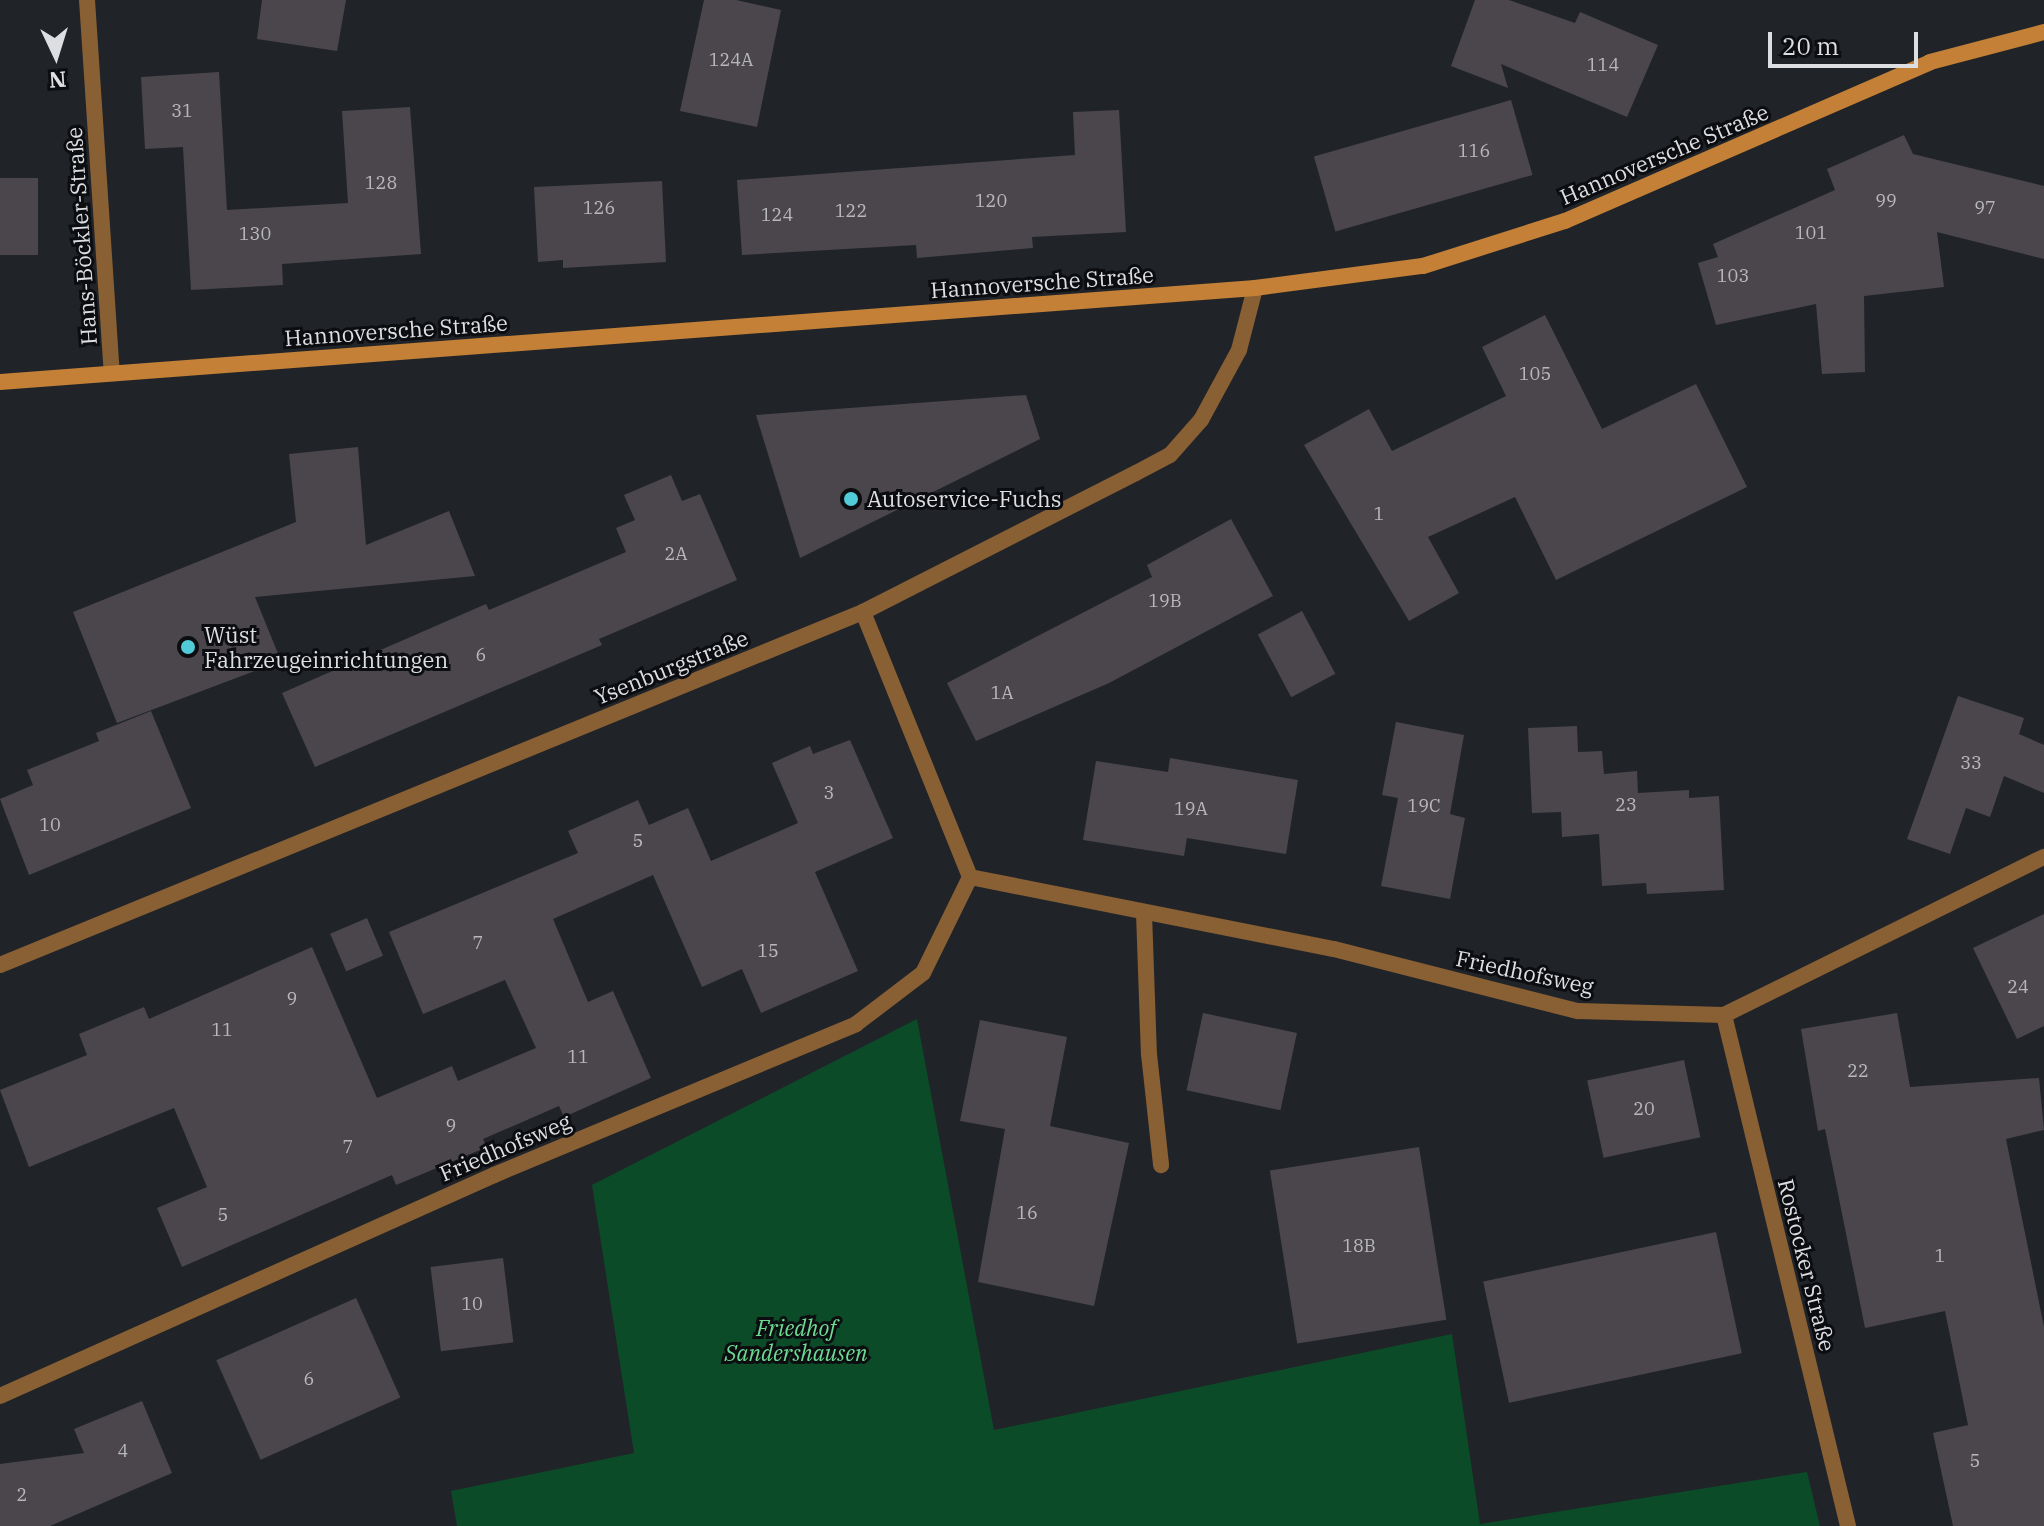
<!DOCTYPE html>
<html>
<head>
<meta charset="utf-8">
<style>
	body { margin:0 }
	#map { position:relative; width:2044px; height:1526px; overflow:hidden; background:#202429; font-family:"IBM Plex Serif",serif }
	div>[style] { position:absolute }
	[style*='--x'] { left:calc(var(--x)*1px); top:calc(var(--y)*1px); width:calc(var(--w)*1px); rotate:calc(var(--a)*1deg) }
	.green>* { inset:0; background:#0c4b27 }
	.building>* { inset:0; background:#4a464c; transform-origin:0 0 }
	.service>* { height:16px; margin:-8px; padding:0 8px; transform-origin:8px; border-radius:8px; background:#895f34 }
	.minor>* { height:16px; margin:-8px; padding:0 8px; transform-origin:8px; border-radius:8px; background:#895f34 }
	.tertiary>* { height:16px; margin:-8px; padding:0 8px; transform-origin:8px; border-radius:8px; background:#895f34 }
	.secondary>* { height:16px; margin:-8px; padding:0 8px; transform-origin:8px; border-radius:8px; background:#c38036 }
	.dots>* { width:22px; height:22px; translate:-50% -50%; box-sizing:border-box; border:4px solid #0c0d10; border-radius:50% }
	span { translate:-50% -50%; white-space:nowrap; text-align:center; line-height:1.15; -webkit-text-stroke:6px #0c0d10; paint-order:stroke }
	.number-label { font-size:18px; color:#b8b8bc }
	.number-label span { -webkit-text-stroke-width:0 }
	.street-label { font-size:22px; color:#dcdee2 }
	.poi-label { font-size:22px; color:#dcdee2 }
	.left { translate:0 -50%; text-align:left }
	.park-label { font-size:22px; color:#6cdc92; font-style:italic }
	.north { position:absolute; left:16px; top:16px; width:80px; height:80px; -webkit-text-stroke:6px #0c0d10; paint-order:stroke; rotate:176deg; font-size:22px; font-weight:700; line-height:32px; text-align:center; color:#dcdee2 }
	.north::after { content:''; display:block; margin:auto; width:28px; height:36px; background:#dcdee2; clip-path:polygon(50% 0,100% 100%,50% 72%,0 100%) }
	.scale { position:absolute; left:1768px; top:32px; width:150px; height:36px; box-sizing:border-box; border:4px solid #dcdee2; border-top:0; padding-left:10px; font-size:24px; line-height:28px; white-space:nowrap; color:#dcdee2; -webkit-text-stroke:6px #0c0d10; paint-order:stroke }
</style>
</head>
<body>
<div id="map">
	<div class="green">
		<div style="clip-path:polygon(917px 1019px,994px 1430px,1452px 1334px,1480px 1524px,1807px 1472px,1820px 1526px,457px 1526px,451px 1491px,634px 1453px,592px 1185px)"></div>
	</div>
	<div class="building">
		<div style="clip-path:polygon(262px 0,346px 0,337px 51px,257px 39px)"></div>
		<div style="clip-path:polygon(704px 0,736px 0,781px 10px,757px 127px,680px 111px)"></div>
		<div style="clip-path:polygon(1475px 0,1509px 0,1575px 23px,1580px 12px,1658px 45px,1627px 117px,1501px 64px,1508px 88px,1451px 66px)"></div>
		<div style="clip-path:polygon(219px 72px,227px 210px,348px 203px,342px 111px,410px 107px,421px 254px,282px 264px,283px 285px,191px 290px,183px 147px,145px 149px,141px 77px)"></div>
		<div style="left:1511px;top:100px;width:78px;height:205px;rotate:74deg"></div>
		<div style="clip-path:polygon(1119px 110px,1126px 232px,1032px 237px,1033px 248px,917px 258px,916px 245px,742px 255px,737px 180px,1075px 155px,1073px 112px)"></div>
		<div style="clip-path:polygon(1904px 135px,1913px 154px,2044px 186px,2044px 259px,1937px 232px,1944px 287px,1864px 296px,1865px 372px,1822px 374px,1816px 304px,1716px 325px,1698px 263px,1718px 257px,1713px 244px,1835px 190px,1827px 169px)"></div>
		<div style="left:0;top:178px;width:38px;height:77px"></div>
		<div style="clip-path:polygon(662px 181px,666px 262px,563px 268px,563px 260px,538px 262px,534px 187px)"></div>
		<div style="clip-path:polygon(1545px 315px,1602px 429px,1696px 384px,1747px 487px,1556px 580px,1515px 497px,1428px 537px,1459px 593px,1409px 621px,1304px 445px,1369px 409px,1392px 451px,1506px 396px,1482px 347px)"></div>
		<div style="clip-path:polygon(1026px 395px,1040px 439px,800px 558px,756px 415px)"></div>
		<div style="clip-path:polygon(358px 447px,366px 545px,449px 511px,475px 576px,255px 597px,281px 661px,117px 723px,73px 612px,296px 522px,289px 454px)"></div>
		<div style="clip-path:polygon(671px 475px,682px 501px,700px 494px,737px 580px,599px 639px,602px 645px,315px 767px,282px 693px,486px 604px,489px 610px,626px 552px,616px 528px,635px 520px,624px 495px)"></div>
		<div style="clip-path:polygon(1231px 519px,1273px 596px,1109px 683px,976px 741px,947px 683px,1152px 577px,1147px 565px)"></div>
		<div style="left:1302px;top:611px;width:71px;height:50px;rotate:62deg"></div>
		<div style="clip-path:polygon(1958px 696px,2024px 718px,2019px 734px,2044px 745px,2044px 793px,2004px 776px,1990px 817px,1966px 808px,1950px 854px,1907px 839px)"></div>
		<div style="clip-path:polygon(151px 711px,191px 808px,29px 875px,0 799px,33px 785px,27px 770px,99px 741px,96px 733px)"></div>
		<div style="clip-path:polygon(1396px 722px,1464px 735px,1450px 814px,1465px 818px,1450px 899px,1381px 886px,1398px 798px,1382px 795px)"></div>
		<div style="clip-path:polygon(1577px 726px,1578px 752px,1602px 751px,1604px 774px,1637px 771px,1638px 793px,1689px 790px,1689px 798px,1719px 796px,1724px 890px,1647px 894px,1646px 883px,1602px 886px,1599px 834px,1562px 837px,1561px 812px,1532px 813px,1528px 728px)"></div>
		<div style="clip-path:polygon(850px 740px,893px 838px,815px 872px,858px 971px,761px 1013px,742px 969px,702px 987px,653px 875px,553px 919px,588px 1002px,613px 991px,651px 1078px,564px 1117px,559px 1106px,483px 1139px,487px 1147px,396px 1185px,392px 1175px,182px 1267px,157px 1208px,207px 1187px,174px 1108px,29px 1167px,0 1090px,87px 1055px,79px 1034px,144px 1007px,149px 1019px,312px 947px,377px 1098px,452px 1066px,458px 1081px,536px 1048px,505px 980px,423px 1014px,389px 932px,578px 853px,568px 831px,638px 800px,649px 825px,688px 808px,711px 861px,798px 823px,772px 763px,810px 746px,813px 754px)"></div>
		<div style="clip-path:polygon(1170px 758px,1298px 780px,1286px 854px,1187px 838px,1184px 856px,1083px 840px,1096px 761px,1168px 772px)"></div>
		<div style="clip-path:polygon(2044px 914px,2044px 1026px,2017px 1039px,1973px 948px)"></div>
		<div style="left:367px;top:918px;width:41px;height:40px;rotate:67deg"></div>
		<div style="left:1203px;top:1013px;width:96px;height:79px;rotate:12deg"></div>
		<div style="clip-path:polygon(1897px 1013px,1910px 1087px,2039px 1078px,2044px 1130px,2006px 1139px,2044px 1327px,2044px 1526px,1953px 1526px,1933px 1433px,1968px 1425px,1945px 1311px,1865px 1328px,1825px 1129px,1818px 1131px,1801px 1029px)"></div>
		<div style="clip-path:polygon(980px 1020px,1067px 1037px,1050px 1126px,1129px 1143px,1094px 1306px,978px 1282px,1005px 1129px,960px 1121px)"></div>
		<div style="left:1684px;top:1060px;width:79px;height:99px;rotate:78deg"></div>
		<div style="left:1419px;top:1147px;width:175px;height:151px;rotate:81deg"></div>
		<div style="left:1716px;top:1232px;width:124px;height:238px;rotate:78deg"></div>
		<div style="left:503px;top:1258px;width:85px;height:73px;rotate:83deg"></div>
		<div style="left:356px;top:1298px;width:109px;height:153px;rotate:66deg"></div>
		<div style="clip-path:polygon(142px 1401px,172px 1473px,50px 1526px,0 1526px,0 1464px,84px 1453px,74px 1429px)"></div>
	</div>
	<div class="service">
		<div style="--x:1144;--y:913;--w:141;--a:88"></div>
		<div style="--x:1149;--y:1054;--w:112;--a:83.8"></div>
	</div>
	<div class="minor">
		<div style="--x:87;--y:0;--w:374;--a:86.2"></div>
		<div style="--x:863;--y:612;--w:286;--a:68"></div>
		<div style="--x:1724;--y:1015;--w:526;--a:76.36"></div>
		<div style="--x:0;--y:1396;--w:541;--a:-24.1"></div>
		<div style="--x:494;--y:1175;--w:392;--a:-22.6"></div>
		<div style="--x:856;--y:1024;--w:84;--a:-37.3"></div>
		<div style="--x:923;--y:973;--w:107;--a:-63.9"></div>
		<div style="--x:970;--y:877;--w:371;--a:11.2"></div>
		<div style="--x:1334;--y:949;--w:252;--a:14.3"></div>
		<div style="--x:1578;--y:1011;--w:146;--a:1.6"></div>
		<div style="--x:1724;--y:1015;--w:357;--a:-26.3"></div>
	</div>
	<div class="tertiary">
		<div style="--x:0;--y:965;--w:932;--a:-22.25"></div>
		<div style="--x:863;--y:612;--w:306;--a:-27"></div>
		<div style="--x:1136;--y:473;--w:38;--a:-28"></div>
		<div style="--x:1170;--y:455;--w:47;--a:-48.5"></div>
		<div style="--x:1201;--y:420;--w:80;--a:-61.5"></div>
		<div style="--x:1239;--y:350;--w:64;--a:-75.5"></div>
	</div>
	<div class="secondary">
		<div style="--x:0;--y:382;--w:1259;--a:-4.28"></div>
		<div style="--x:1255;--y:288;--w:169;--a:-7.5"></div>
		<div style="--x:1423;--y:266;--w:149;--a:-17.6"></div>
		<div style="--x:1565;--y:221;--w:398;--a:-23.5"></div>
		<div style="--x:1930;--y:62;--w:118;--a:-14.7"></div>
	</div>
	<div class="dots">
		<div style="left:851px;top:499px;background:#52cbd8"></div>
		<div style="left:188px;top:647px;background:#52cbd8"></div>
	</div>
	<div class="number-label">
		<span style="left:731px;top:60px">124A</span>
		<span style="left:1603px;top:65px">114</span>
		<span style="left:182px;top:111px">31</span>
		<span style="left:1474px;top:151px">116</span>
		<span style="left:381px;top:183px">128</span>
		<span style="left:991px;top:201px">120</span>
		<span style="left:1886px;top:201px">99</span>
		<span style="left:599px;top:208px">126</span>
		<span style="left:1985px;top:208px">97</span>
		<span style="left:851px;top:211px">122</span>
		<span style="left:777px;top:215px">124</span>
		<span style="left:1811px;top:233px">101</span>
		<span style="left:255px;top:234px">130</span>
		<span style="left:1733px;top:276px">103</span>
		<span style="left:1535px;top:374px">105</span>
		<span style="left:1379px;top:514px">1</span>
		<span style="left:676px;top:554px">2A</span>
		<span style="left:1165px;top:601px">19B</span>
		<span style="left:481px;top:655px">6</span>
		<span style="left:1002px;top:693px">1A</span>
		<span style="left:1971px;top:763px">33</span>
		<span style="left:829px;top:793px">3</span>
		<span style="left:1626px;top:805px">23</span>
		<span style="left:1424px;top:806px">19C</span>
		<span style="left:1191px;top:809px">19A</span>
		<span style="left:50px;top:825px">10</span>
		<span style="left:638px;top:841px">5</span>
		<span style="left:478px;top:943px">7</span>
		<span style="left:768px;top:951px">15</span>
		<span style="left:2018px;top:987px">24</span>
		<span style="left:292px;top:999px">9</span>
		<span style="left:222px;top:1030px">11</span>
		<span style="left:578px;top:1057px">11</span>
		<span style="left:1858px;top:1071px">22</span>
		<span style="left:1644px;top:1109px">20</span>
		<span style="left:451px;top:1126px">9</span>
		<span style="left:348px;top:1147px">7</span>
		<span style="left:1027px;top:1213px">16</span>
		<span style="left:223px;top:1215px">5</span>
		<span style="left:1359px;top:1246px">18B</span>
		<span style="left:1940px;top:1256px">1</span>
		<span style="left:472px;top:1304px">10</span>
		<span style="left:309px;top:1379px">6</span>
		<span style="left:123px;top:1451px">4</span>
		<span style="left:1975px;top:1461px">5</span>
		<span style="left:22px;top:1495px">2</span>
	</div>
	<div class="street-label">
		<span style="left:1664px;top:154px;rotate:-23deg">Hannoversche Straße</span>
		<span style="left:81px;top:236px;rotate:-94deg">Hans-Böckler-Straße</span>
		<span style="left:1042px;top:282px;rotate:-4deg">Hannoversche Straße</span>
		<span style="left:396px;top:330px;rotate:-4deg">Hannoversche Straße</span>
		<span style="left:671px;top:667px;rotate:-22deg">Ysenburgstraße</span>
		<span style="left:1525px;top:972px;rotate:12deg">Friedhofsweg</span>
		<span style="left:505px;top:1147px;rotate:-23deg">Friedhofsweg</span>
		<span style="left:1807px;top:1265px;rotate:76deg">Rostocker Straße</span>
	</div>
	<div class="poi-label">
		<span class="left" style="left:867px;top:499px">Autoservice-Fuchs</span>
		<span class="left" style="left:204px;top:647px">Wüst<br>Fahrzeugeinrichtungen</span>
	</div>
	<div class="park-label">
		<span style="left:796px;top:1340px">Friedhof<br>Sandershausen</span>
	</div>
	<div class="north">N</div>
	<div class="scale">20 m</div>
</div>
</body>
</html>
